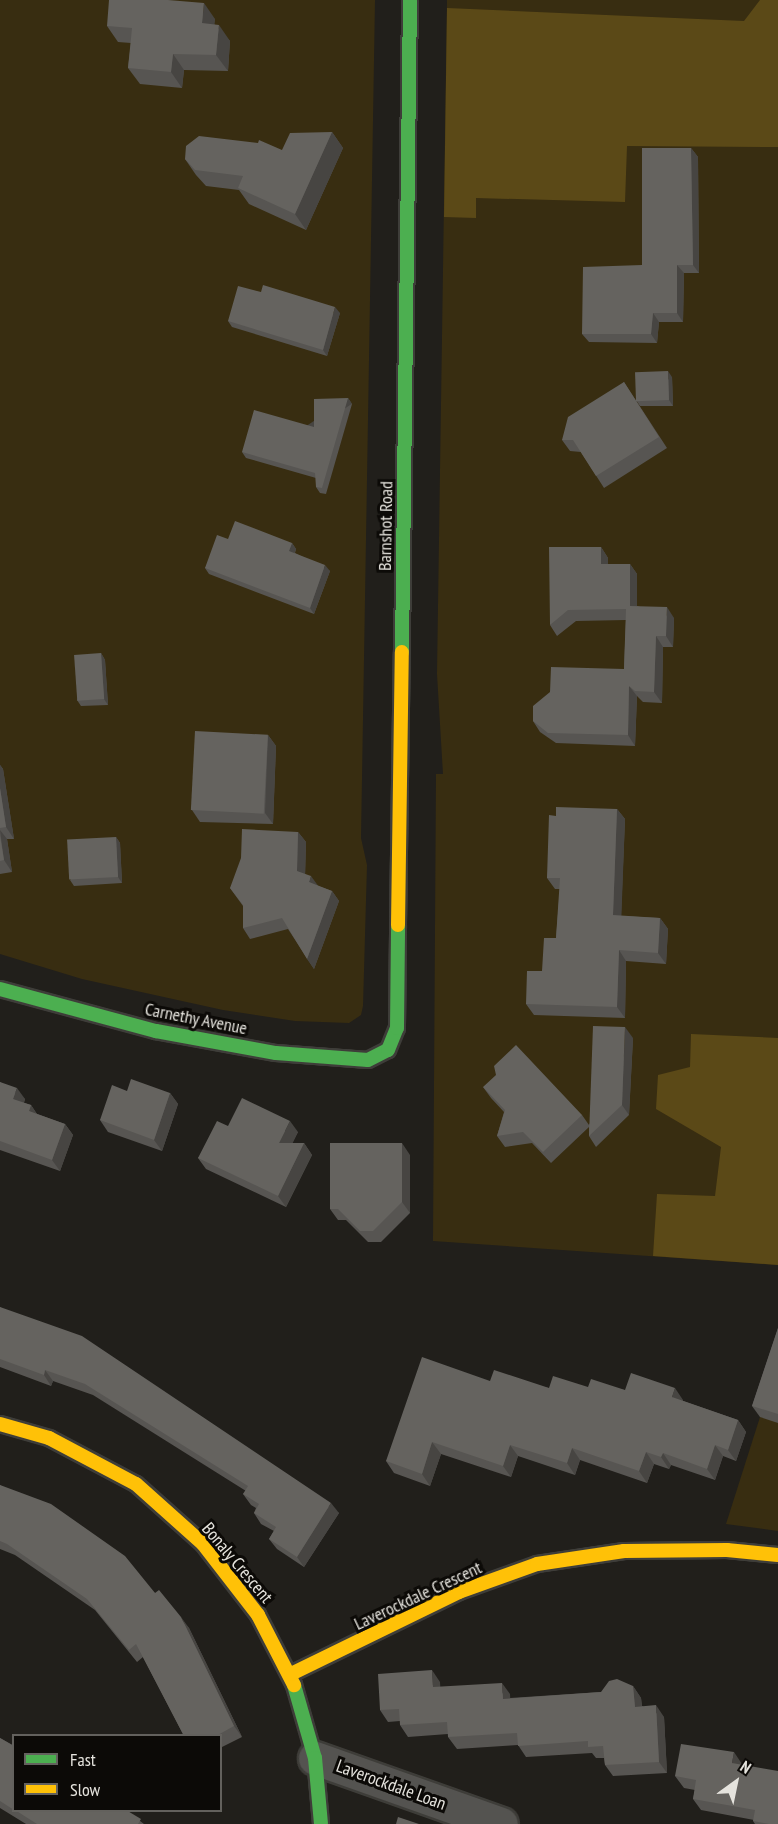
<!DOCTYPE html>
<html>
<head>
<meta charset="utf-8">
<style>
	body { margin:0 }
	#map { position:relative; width:778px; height:1824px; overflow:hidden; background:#211f1b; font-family:"PT Sans Narrow",sans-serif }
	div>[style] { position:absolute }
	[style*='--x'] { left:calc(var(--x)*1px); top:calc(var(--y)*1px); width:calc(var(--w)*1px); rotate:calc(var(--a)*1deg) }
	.green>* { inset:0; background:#382d11 }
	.forest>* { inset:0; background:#5b4917 }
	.roads { filter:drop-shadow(2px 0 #3e3d39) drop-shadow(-2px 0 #3e3d39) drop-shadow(0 2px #3e3d39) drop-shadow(0 -2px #3e3d39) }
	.street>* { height:33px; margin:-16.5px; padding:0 16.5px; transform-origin:16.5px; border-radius:16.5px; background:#545350 }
	.fast>* { height:14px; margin:-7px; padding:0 7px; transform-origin:7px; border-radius:7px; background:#4caf50 }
	.slow>* { height:14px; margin:-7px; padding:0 7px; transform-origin:7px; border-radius:7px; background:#ffc107 }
	.wall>* { inset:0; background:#575552 }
	.shaded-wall>* { inset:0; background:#474542; transform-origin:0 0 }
	.building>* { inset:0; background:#65635f; transform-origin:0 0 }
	span { translate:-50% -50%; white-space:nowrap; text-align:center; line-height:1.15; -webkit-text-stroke:6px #0c0a07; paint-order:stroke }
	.street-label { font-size:18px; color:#e5e3dd }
	.legend { position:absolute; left:12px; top:1734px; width:210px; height:78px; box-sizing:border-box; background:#0c0a07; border:2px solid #63615d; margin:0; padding:8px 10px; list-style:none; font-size:18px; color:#e5e3dd }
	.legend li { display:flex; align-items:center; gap:12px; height:30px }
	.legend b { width:30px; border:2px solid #63615d }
	.north { position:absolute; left:706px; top:1752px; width:60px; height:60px; -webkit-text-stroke:4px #0c0a07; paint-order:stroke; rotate:33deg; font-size:16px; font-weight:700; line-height:24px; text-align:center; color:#e5e3dd }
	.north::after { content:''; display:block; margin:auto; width:21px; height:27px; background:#e5e3dd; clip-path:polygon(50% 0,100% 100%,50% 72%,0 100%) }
</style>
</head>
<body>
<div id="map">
	<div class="green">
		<div style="clip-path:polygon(0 0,375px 0,361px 838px,367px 865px,363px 1006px,361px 1015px,349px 1023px,295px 1021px,223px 1010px,82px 979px,0 954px)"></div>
		<div style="clip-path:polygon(447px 0,778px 0,778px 1265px,433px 1241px,436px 774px,443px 774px,437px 674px)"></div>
		<div style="clip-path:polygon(778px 1364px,778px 1531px,726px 1524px,760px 1417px)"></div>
	</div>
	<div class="forest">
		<div style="clip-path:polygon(760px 0,778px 0,778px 147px,627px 146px,625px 202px,476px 198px,476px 218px,444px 217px,447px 8px,744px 21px)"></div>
		<div style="clip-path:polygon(691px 1034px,778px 1038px,778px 1265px,653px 1256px,657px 1194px,715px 1196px,721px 1147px,656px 1109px,658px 1075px,690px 1067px)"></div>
	</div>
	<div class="roads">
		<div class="street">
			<div style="--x:315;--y:1758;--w:197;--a:19.5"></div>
		</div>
		<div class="fast">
			<div style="--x:402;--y:652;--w:652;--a:-89.3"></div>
			<div style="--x:0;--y:989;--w:162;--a:15.1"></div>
			<div style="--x:156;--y:1031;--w:122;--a:10.4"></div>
			<div style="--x:276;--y:1053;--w:92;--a:4.4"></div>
			<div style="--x:368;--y:1060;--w:22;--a:-27"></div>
			<div style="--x:388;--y:1050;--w:24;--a:-68"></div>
			<div style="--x:397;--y:1028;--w:103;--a:-89.4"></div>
			<div style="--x:294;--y:1685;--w:76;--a:74"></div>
			<div style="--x:315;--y:1758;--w:66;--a:84.8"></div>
		</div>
		<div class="slow">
			<div style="--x:398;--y:925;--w:273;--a:-89.2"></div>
			<div style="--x:0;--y:1424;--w:51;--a:15.9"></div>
			<div style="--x:49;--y:1438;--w:98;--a:27.9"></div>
			<div style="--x:136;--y:1484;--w:90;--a:41.8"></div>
			<div style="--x:203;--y:1544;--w:90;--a:52.2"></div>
			<div style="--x:258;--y:1615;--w:79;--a:62.8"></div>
			<div style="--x:291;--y:1674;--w:187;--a:-26"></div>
			<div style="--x:459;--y:1592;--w:83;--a:-19.7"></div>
			<div style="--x:537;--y:1564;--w:88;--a:-8.5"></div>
			<div style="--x:624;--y:1551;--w:103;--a:-0.6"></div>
			<div style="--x:727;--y:1550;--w:51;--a:5.6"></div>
		</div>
	</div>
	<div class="wall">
		<div style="clip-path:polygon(175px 1px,215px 19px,214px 24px,230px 41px,228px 71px,184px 70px,182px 88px,140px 84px,128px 68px,131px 43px,118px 42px,107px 26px)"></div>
		<div style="clip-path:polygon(332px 132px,343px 148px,306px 230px,249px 204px,239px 190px,206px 186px,196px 175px,185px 159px,282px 150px)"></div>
		<div style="clip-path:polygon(691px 148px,698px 157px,699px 273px,684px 273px,683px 322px,659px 322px,657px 343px,589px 342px,582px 334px,642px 265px)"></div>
		<div style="clip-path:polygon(340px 313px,327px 356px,232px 327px,228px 321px)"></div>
		<div style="clip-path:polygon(672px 377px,673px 406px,640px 406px,636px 400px)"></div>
		<div style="clip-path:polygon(624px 382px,667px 448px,604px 488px,581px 452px,570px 451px,562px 440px)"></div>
		<div style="clip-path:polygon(348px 398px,352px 404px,326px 494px,320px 493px,316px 487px,316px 478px,246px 458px,242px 452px,314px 427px)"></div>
		<div style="clip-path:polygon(228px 539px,292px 543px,296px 549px,295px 553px,330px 571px,314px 614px,209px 574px,205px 568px)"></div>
		<div style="clip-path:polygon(601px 547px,608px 558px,608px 564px,630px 564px,637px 574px,637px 606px,674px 618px,673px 647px,663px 647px,662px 703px,643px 702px,637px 696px,635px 746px,556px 743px,540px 732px,533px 721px,624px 669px,626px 620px,576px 621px,557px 636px,550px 625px)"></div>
		<div style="clip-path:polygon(101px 653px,105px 660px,108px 705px,81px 706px,77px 700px)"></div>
		<div style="clip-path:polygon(268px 735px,276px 746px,273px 824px,200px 822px,192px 810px)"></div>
		<div style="clip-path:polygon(0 765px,3px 769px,14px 839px,7px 839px,12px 872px,0 874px)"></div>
		<div style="clip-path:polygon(617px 809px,625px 819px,621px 916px,660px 918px,668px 929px,666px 964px,626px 961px,625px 1018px,534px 1015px,526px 1004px,542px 971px,556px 938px,560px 889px,555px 889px,547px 878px,556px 816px)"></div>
		<div style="clip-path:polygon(298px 832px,306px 842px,305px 874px,318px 886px,332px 891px,339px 901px,314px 969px,288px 929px,250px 939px,243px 928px,243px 906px,230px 888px)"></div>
		<div style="clip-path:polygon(116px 837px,120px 843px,122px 883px,74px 886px,70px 880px)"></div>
		<div style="clip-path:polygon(633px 1038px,629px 1115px,596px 1147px,589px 1136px,589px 1127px,551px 1163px,532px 1143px,505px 1147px,497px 1136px,504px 1112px,491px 1098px,483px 1087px,582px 1115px,589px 1125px)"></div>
		<div style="clip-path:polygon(0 1082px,25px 1099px,24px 1103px,31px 1105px,37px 1114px,65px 1124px,73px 1135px,60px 1171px,0 1150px)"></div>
		<div style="clip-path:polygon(127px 1091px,170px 1093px,178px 1104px,162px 1151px,108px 1132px,100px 1120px)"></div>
		<div style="clip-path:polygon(228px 1126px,298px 1132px,292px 1143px,304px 1143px,312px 1155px,286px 1207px,206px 1169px,198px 1158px)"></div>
		<div style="clip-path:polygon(410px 1155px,410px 1213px,381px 1242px,368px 1242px,346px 1220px,338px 1220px,330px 1209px)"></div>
		<div style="clip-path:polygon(0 1307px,339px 1513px,304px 1567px,277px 1549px,269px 1539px,274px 1531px,261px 1524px,254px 1513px,256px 1508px,251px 1505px,243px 1494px,246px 1491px,93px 1395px,53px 1381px,51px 1386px,0 1367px)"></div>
		<div style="clip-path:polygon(778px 1328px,778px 1423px,760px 1417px,752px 1406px)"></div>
		<div style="clip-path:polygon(490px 1381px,549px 1388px,588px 1387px,625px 1390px,683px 1400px,683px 1401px,738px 1420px,746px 1432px,736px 1461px,723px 1456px,715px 1480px,671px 1465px,669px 1469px,654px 1464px,647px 1483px,580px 1460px,575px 1475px,518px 1456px,511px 1477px,441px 1454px,430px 1486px,394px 1473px,386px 1461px)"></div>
		<div style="clip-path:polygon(0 1485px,155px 1593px,189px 1628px,242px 1737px,220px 1748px,220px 1736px,184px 1736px,143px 1657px,137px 1662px,95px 1610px,15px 1555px,0 1549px)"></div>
		<div style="clip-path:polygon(440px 1682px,440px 1687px,510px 1694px,510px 1698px,601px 1692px,633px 1686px,641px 1698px,642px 1706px,664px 1717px,667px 1773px,613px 1776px,605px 1765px,604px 1758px,596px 1758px,592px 1753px,526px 1757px,518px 1745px,457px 1749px,448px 1737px,448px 1734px,408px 1737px,400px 1725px,400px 1721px,388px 1722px,380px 1710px)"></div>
		<div style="clip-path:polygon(0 1738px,14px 1746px,14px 1810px,126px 1810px,144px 1824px,26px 1824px,0 1808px)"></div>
		<div style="clip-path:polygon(742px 1764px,742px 1765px,778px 1824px,755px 1824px,753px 1821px,754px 1820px,701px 1810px,693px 1799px,695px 1790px,684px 1788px,675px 1776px)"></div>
	</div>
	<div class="shaded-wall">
		<div style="clip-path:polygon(204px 3px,215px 19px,213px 39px,202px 23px)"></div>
		<div style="clip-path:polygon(219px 25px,230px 41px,228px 71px,216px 55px)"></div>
		<div style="clip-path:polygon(173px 54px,184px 70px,182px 88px,171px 72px)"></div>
		<div style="clip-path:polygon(332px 132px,343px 148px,306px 230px,295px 214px)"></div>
		<div style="clip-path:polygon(691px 148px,698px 157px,699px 273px,693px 265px)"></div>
		<div style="clip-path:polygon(677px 265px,684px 273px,683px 322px,677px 313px)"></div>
		<div style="clip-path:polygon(335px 307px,340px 313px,327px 356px,323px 350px)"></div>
		<div style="clip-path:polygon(653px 313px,659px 322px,657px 343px,651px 334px)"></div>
		<div style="clip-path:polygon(668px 371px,672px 377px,673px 406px,669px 400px)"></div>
		<div style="left:348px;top:398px;width:7px;height:94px;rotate:56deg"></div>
		<div style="clip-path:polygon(292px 543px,296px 549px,293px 557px,289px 551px)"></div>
		<div style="clip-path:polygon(601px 547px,608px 558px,608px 575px,601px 564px)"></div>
		<div style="clip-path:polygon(630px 564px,637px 574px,637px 616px,630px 606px)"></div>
		<div style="clip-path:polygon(325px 565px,330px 571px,314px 614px,310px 608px)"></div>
		<div style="clip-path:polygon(667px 607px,674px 618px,673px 647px,666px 636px)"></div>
		<div style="clip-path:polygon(656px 636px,663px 647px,662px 703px,654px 692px)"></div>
		<div style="clip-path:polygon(101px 653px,105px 660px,108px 705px,104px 699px)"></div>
		<div style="clip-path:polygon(629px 686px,637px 696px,635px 746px,628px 735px)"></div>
		<div style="clip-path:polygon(268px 735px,276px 746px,273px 824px,265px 813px)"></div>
		<div style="clip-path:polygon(0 765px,3px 769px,14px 839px,6px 827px,0 788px)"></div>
		<div style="clip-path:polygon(617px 809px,625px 819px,621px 926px,613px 915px)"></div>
		<div style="clip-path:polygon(0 830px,7px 839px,12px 872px,4px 860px)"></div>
		<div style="clip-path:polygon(298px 832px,306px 842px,305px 881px,297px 871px)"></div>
		<div style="clip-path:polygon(116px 837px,120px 843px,122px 883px,118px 877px)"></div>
		<div style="clip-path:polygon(311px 876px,319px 887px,309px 882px)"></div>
		<div style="clip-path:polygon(332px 891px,339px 901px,314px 969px,307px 959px)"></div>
		<div style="clip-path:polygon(660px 918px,668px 929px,666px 964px,658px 953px)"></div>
		<div style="clip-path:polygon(619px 950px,626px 961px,625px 1018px,617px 1007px)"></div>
		<div style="clip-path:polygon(625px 1027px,633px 1038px,629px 1115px,622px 1105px)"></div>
		<div style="clip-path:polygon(17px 1088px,25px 1099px,21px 1110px,13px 1099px)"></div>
		<div style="clip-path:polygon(170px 1093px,178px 1104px,162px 1151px,154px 1140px)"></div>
		<div style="clip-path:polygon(31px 1105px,38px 1116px,29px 1111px)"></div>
		<div style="clip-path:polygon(290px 1121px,298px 1132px,287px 1155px,279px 1143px)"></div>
		<div style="clip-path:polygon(65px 1124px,73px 1135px,60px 1171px,52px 1160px)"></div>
		<div style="clip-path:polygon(304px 1143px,312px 1155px,286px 1207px,278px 1196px)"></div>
		<div style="clip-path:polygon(402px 1143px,410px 1155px,410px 1213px,402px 1202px)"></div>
		<div style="clip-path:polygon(45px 1370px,53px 1381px,51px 1386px,44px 1375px)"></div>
		<div style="clip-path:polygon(675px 1388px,683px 1400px,680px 1409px,672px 1397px)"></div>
		<div style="clip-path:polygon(738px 1420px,746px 1432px,736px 1461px,728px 1450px)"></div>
		<div style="clip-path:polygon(432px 1442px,441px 1454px,430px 1486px,422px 1474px)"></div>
		<div style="clip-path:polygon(510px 1445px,518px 1456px,511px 1477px,503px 1466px)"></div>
		<div style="clip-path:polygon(715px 1445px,723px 1456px,715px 1480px,707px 1469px)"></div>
		<div style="clip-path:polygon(572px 1448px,580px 1460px,575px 1475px,567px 1463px)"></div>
		<div style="clip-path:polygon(646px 1452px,654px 1464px,647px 1483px,639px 1471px)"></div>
		<div style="clip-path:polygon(663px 1453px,671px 1465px,669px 1469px,661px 1457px)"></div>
		<div style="clip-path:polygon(331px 1503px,339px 1513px,304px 1567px,297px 1557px)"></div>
		<div style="clip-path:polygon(181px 1617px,189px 1628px,242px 1737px,234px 1726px)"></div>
		<div style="clip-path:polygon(432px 1670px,440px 1682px,441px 1699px,433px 1687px)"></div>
		<div style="clip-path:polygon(502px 1683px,510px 1694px,511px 1710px,503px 1699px)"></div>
		<div style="clip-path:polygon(633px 1686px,641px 1698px,643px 1718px,635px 1707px)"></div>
		<div style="clip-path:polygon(656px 1705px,664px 1717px,667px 1773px,659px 1762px)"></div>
		<div style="clip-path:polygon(734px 1752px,742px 1764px,740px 1775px,732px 1763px)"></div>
	</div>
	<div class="building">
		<div style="clip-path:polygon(109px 0,168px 0,204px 3px,202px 23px,219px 25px,216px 55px,173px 54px,171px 72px,128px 68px,132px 28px,107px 26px)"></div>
		<div style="clip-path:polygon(332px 132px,295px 214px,238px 188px,243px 176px,195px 170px,185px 159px,186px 146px,199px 136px,258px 143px,259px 140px,282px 150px,290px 133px)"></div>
		<div style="clip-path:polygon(642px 148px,691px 148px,693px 265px,677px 265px,677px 313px,653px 313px,651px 334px,582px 334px,583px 267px,642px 265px)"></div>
		<div style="clip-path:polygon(263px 285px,335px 307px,323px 350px,228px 321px,238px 286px,261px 292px)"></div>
		<div style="left:668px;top:371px;width:29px;height:33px;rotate:88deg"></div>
		<div style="clip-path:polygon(624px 382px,659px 437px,596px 476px,573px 440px,562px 440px,568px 417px)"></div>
		<div style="clip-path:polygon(348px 398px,322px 488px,316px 487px,315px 473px,242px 452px,254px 410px,314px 427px,314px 399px)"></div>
		<div style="clip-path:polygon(235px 521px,292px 543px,289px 551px,325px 565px,310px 608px,205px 568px,217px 535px,228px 539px)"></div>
		<div style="clip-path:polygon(549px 547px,601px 547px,601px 564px,630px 564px,630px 606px,667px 607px,666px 636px,656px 636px,654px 692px,635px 691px,629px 686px,628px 735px,548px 733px,533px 721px,533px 706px,550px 692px,551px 667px,624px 669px,626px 609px,568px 610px,550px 625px)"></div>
		<div style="left:101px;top:653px;width:46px;height:27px;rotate:86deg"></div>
		<div style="left:195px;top:731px;width:73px;height:79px;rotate:3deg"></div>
		<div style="clip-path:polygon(0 788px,6px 827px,0 828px)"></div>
		<div style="clip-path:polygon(556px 807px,617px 809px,613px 915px,660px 918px,658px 953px,619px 950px,617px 1007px,526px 1004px,527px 971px,542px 971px,544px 938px,556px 938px,560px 878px,547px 878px,549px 815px,556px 816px)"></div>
		<div style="clip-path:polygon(242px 829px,298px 832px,297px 871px,311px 876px,309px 882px,332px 891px,307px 959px,282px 918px,243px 928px,243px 905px,230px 888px,241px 858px)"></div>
		<div style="clip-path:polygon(0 836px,4px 860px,0 861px)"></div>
		<div style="left:116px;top:837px;width:40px;height:49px;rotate:87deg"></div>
		<div style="clip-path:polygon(593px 1026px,625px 1027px,622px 1105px,589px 1136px)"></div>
		<div style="clip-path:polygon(516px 1045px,582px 1115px,543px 1152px,523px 1132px,497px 1136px,505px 1110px,483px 1087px,496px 1075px,494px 1066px)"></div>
		<div style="clip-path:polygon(131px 1079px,170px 1093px,154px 1140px,100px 1120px,112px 1085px,127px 1091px)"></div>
		<div style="clip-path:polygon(0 1082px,17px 1088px,13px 1099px,31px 1105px,29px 1111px,65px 1124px,52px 1160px,0 1141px)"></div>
		<div style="clip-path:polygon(242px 1098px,290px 1121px,279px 1143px,304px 1143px,278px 1196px,198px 1158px,217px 1121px,228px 1126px)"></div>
		<div style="clip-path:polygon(330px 1143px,402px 1143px,402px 1202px,373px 1231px,360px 1231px,338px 1209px,330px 1209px)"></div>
		<div style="clip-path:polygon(0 1307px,82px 1336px,331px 1503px,297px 1557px,269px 1539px,276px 1527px,254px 1513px,259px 1504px,243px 1494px,248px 1486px,85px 1384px,45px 1370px,44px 1375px,0 1359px)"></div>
		<div style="clip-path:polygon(778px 1328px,778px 1414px,752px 1406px)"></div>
		<div style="clip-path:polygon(422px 1357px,490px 1381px,494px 1370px,549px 1388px,553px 1376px,588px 1387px,591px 1379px,625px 1390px,631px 1373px,675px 1388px,672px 1397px,738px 1420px,728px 1450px,715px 1445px,707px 1469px,663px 1453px,661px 1457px,646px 1452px,639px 1471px,572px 1448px,567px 1463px,510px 1445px,503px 1466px,432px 1442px,422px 1474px,386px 1461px)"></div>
		<div style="clip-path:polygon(0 1485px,51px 1504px,125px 1556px,155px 1593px,159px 1590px,181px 1617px,234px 1726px,216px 1736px,184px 1736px,136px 1644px,129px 1650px,87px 1599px,7px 1544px,0 1541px)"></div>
		<div style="clip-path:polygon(432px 1670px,433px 1687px,502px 1683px,503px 1699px,601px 1692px,609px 1681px,617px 1679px,633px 1686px,635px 1707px,656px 1705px,659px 1762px,605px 1765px,603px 1746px,588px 1747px,588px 1741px,518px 1746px,517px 1733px,448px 1737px,447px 1722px,400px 1725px,399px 1709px,380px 1710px,378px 1674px)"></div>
		<div style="clip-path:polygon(0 1738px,14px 1746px,14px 1810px,0 1801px)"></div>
		<div style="clip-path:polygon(681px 1744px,734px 1752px,732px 1763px,778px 1771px,778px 1824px,769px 1824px,753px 1821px,755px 1810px,693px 1799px,696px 1780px,675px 1776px)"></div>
		<div style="clip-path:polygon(15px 1810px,126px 1810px,141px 1819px,138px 1824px,37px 1824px)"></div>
		<div style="clip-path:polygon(398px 1817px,419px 1824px,396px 1824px)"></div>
	</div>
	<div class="street-label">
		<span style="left:386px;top:526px;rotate:-89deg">Barnshot Road</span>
		<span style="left:196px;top:1019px;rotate:11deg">Carnethy Avenue</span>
		<span style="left:237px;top:1563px;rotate:50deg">Bonaly Crescent</span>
		<span style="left:418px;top:1596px;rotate:-25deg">Laverockdale Crescent</span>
		<span style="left:391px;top:1785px;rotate:20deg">Laverockdale Loan</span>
	</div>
	<ul class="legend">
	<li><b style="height:8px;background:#4caf50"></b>Fast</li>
	<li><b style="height:8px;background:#ffc107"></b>Slow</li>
	</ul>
	<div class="north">N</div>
</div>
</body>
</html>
